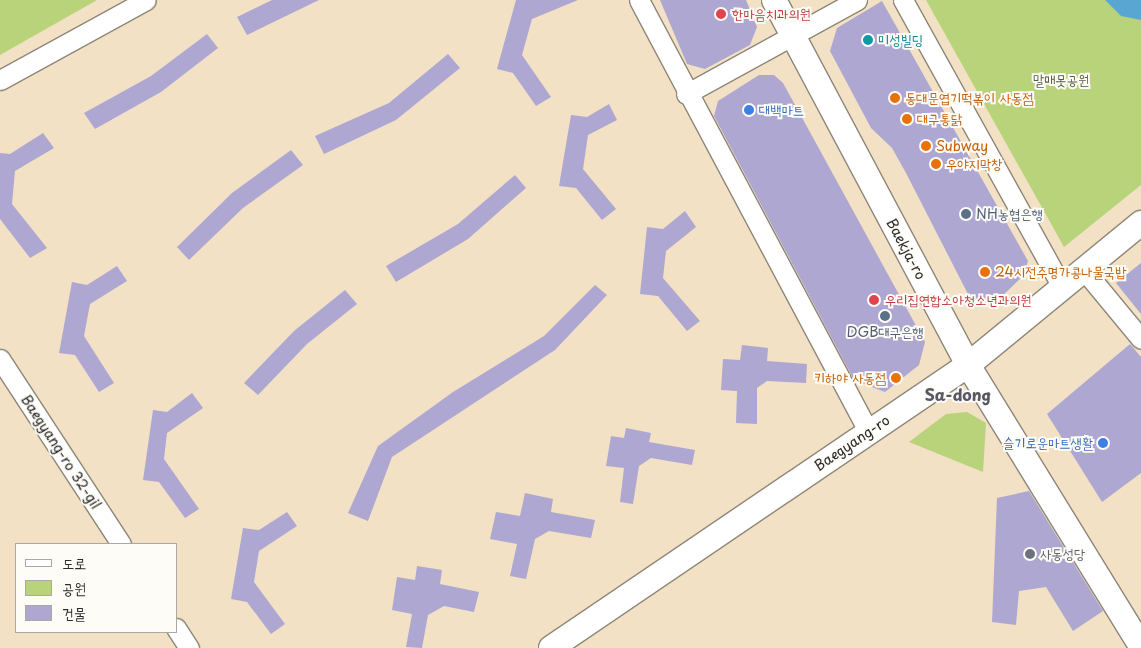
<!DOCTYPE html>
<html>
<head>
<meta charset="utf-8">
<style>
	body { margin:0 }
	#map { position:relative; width:1141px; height:648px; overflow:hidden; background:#f2e1c4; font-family:"Playpen Sans","Poor Story",sans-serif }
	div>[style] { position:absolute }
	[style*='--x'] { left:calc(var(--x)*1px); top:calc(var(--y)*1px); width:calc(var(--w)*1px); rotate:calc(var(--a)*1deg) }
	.green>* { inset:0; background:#b8d379 }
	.water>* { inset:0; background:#5aa6d2 }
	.building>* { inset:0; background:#aea7d1 }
	.roads { filter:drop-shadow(1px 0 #8e8678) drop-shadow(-1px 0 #8e8678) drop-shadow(0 1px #8e8678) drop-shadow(0 -1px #8e8678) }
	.minor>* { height:19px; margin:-9.5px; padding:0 9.5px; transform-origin:9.5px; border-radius:9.5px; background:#fff }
	.tertiary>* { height:24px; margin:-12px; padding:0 12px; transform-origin:12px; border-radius:12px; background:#fff }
	.dots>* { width:14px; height:14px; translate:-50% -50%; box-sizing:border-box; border:2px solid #fdfcf7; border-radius:50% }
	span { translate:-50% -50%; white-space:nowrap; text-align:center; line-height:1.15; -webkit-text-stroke:4px #fdfcf7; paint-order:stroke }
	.health-label { font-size:14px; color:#be3a42 }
	.left { translate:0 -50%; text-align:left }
	.culture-label { font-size:14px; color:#0d838f }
	.park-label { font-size:14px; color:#555d42 }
	.food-label { font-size:14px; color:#c56008 }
	.right { translate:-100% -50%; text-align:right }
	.shop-label { font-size:14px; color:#366cbe }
	.service-label { font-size:14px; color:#4e5e75 }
	.street-label { font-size:14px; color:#2b2b2b }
	.worship-label { font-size:14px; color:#5b616d }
	.quarter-label { font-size:16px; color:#595665; font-weight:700 }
	.legend { position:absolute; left:15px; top:543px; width:162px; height:90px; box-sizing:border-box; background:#fdfcf7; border:1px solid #a9a8a5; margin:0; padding:6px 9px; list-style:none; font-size:15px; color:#2b2b2b }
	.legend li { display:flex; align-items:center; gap:10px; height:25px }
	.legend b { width:25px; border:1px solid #a9a8a5 }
</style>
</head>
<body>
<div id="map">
	<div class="green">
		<div style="clip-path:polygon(0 0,97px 0,0 55px)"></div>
		<div style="clip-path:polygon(926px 0,1141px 0,1141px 185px,1064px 247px)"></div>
		<div style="clip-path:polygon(967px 412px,986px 423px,983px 472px,909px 442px,946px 414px)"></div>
	</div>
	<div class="water">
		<div style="clip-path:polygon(1105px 0,1141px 0,1141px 20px,1121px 16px)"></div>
	</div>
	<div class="building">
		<div style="clip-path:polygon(272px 0,319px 0,247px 35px,237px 17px)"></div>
		<div style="clip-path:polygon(516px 0,578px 0,532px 19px,522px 55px,551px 97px,536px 106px,513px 73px,497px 69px)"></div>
		<div style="clip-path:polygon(660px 0,746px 0,757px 27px,750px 45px,705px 69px,687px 64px)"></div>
		<div style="clip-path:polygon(882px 1px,1028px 261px,1023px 276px,994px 304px,971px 300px,906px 173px,892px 148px,871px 128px,830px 51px,837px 28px)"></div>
		<div style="clip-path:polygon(207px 34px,218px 48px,161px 92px,95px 129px,84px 113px,151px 76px)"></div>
		<div style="clip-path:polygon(448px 54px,460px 68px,396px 120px,324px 154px,315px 136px,389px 103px)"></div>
		<div style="clip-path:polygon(759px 75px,774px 75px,783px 83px,925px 342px,919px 365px,885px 392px,854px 380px,714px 116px,718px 101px)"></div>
		<div style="clip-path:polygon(609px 104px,617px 120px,588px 135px,583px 169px,616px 209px,602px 220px,576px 188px,559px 186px,571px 115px,587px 117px)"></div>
		<div style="clip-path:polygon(43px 133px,54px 148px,15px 171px,12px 204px,47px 248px,30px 258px,0 219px,0 153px,10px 154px)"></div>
		<div style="clip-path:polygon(291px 150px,303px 165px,243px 208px,189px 260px,177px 247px,232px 193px)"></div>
		<div style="clip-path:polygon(515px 175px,526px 188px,468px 239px,396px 282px,386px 266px,458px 224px)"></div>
		<div style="clip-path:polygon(685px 211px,696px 227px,666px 251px,663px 278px,700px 321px,687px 331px,658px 296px,640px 294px,647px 227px,663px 229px)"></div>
		<div style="clip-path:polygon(1141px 263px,1141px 314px,1116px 283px)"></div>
		<div style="clip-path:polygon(117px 266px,127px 281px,90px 304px,84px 336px,114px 383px,99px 392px,75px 355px,59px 353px,72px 282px,87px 285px)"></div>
		<div style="clip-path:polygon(595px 285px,607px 295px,555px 350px,392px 457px,368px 521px,348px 513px,378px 446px,453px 392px,544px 336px)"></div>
		<div style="clip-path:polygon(345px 290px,357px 304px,307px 344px,258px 395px,244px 383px,294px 331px)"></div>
		<div style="clip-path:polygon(1130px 344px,1141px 357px,1141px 473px,1102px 502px,1047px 414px)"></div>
		<div style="clip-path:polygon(742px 345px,768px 348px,767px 361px,807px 364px,806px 383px,767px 381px,757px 388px,757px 424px,736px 423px,737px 391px,721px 390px,723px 359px,740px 360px)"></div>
		<div style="clip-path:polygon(192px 393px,203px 408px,167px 433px,164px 459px,199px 509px,185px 518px,159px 482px,143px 480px,153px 410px,167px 412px)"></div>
		<div style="clip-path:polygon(626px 428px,651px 433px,649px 442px,695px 450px,692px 465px,651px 458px,639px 466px,633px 504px,620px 502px,624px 468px,606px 466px,611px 436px,624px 438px)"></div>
		<div style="clip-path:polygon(1029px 491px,1103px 611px,1073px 631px,1046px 587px,1019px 591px,1016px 625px,992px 622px,997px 498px)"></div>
		<div style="clip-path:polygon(525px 493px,553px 499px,551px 512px,595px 520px,591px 538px,549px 531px,535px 539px,526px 579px,510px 576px,517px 544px,490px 539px,496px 512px,520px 516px)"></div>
		<div style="clip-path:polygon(287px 512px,297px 526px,259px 551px,254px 582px,285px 624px,271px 634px,247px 602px,231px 599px,243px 528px,259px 530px)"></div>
		<div style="clip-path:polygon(417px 566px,442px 570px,440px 584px,479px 592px,474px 612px,444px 606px,428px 615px,422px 648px,406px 647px,412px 614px,392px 610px,397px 577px,415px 580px)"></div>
	</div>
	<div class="roads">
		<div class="minor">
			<div style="--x:639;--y:0;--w:489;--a:62"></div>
			<div style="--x:903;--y:0;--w:328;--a:61"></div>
			<div style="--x:0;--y:80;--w:166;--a:-28.7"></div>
			<div style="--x:686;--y:94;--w:195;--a:-28.8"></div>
			<div style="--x:1084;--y:270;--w:89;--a:50.4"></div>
			<div style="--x:0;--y:359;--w:221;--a:56.8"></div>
			<div style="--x:176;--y:628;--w:24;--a:57"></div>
		</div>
		<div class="tertiary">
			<div style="--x:774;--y:0;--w:413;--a:62"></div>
			<div style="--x:968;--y:365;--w:330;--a:58.4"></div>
			<div style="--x:551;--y:648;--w:504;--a:-34.16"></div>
			<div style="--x:968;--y:365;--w:224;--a:-39.4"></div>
		</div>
	</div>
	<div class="dots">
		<div style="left:721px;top:14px;background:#e0444e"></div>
		<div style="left:868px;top:40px;background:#0f9aa8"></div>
		<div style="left:895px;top:98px;background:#e8710a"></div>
		<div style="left:749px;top:110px;background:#3f7fe0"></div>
		<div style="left:907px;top:119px;background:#e8710a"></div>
		<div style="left:926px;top:146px;background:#e8710a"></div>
		<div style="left:936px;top:164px;background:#e8710a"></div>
		<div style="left:966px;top:214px;background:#5c6f8a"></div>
		<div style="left:985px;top:272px;background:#e8710a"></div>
		<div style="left:874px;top:300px;background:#e0444e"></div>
		<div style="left:885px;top:316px;background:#5c6f8a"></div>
		<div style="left:896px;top:378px;background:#e8710a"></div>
		<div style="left:1103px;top:443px;background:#3f7fe0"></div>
		<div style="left:1030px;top:554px;background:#6b7280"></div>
	</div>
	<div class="health-label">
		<span class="left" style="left:732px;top:14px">한마음치과의원</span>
		<span class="left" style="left:885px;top:300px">우리집연합소아청소년과의원</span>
	</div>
	<div class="culture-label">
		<span class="left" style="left:878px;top:40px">미성빌딩</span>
	</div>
	<div class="park-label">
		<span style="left:1061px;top:80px">말매못공원</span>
	</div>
	<div class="food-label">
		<span class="left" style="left:905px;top:98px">동대문엽기떡볶이 사동점</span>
		<span class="left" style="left:917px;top:119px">대구통닭</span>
		<span class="left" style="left:936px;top:146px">Subway</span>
		<span class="left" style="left:946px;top:164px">우야지막창</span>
		<span class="left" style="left:995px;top:272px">24시전주명가콩나물국밥</span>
		<span class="right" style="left:886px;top:378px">키하야 사동점</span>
	</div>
	<div class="shop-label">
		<span class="left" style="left:759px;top:110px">대백마트</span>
		<span class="right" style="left:1093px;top:443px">슬기로운마트생활</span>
	</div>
	<div class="service-label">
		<span class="left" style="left:976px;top:214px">NH농협은행</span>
		<span style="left:885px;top:332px">DGB대구은행</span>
	</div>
	<div class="street-label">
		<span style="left:906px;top:249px;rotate:62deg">Baekja-ro</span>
		<span style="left:852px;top:443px;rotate:-34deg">Baegyang-ro</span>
		<span style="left:61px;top:452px;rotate:57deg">Baegyang-ro 32-gil</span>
	</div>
	<div class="worship-label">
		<span class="left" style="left:1040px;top:554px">사동성당</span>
	</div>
	<div class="quarter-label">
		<span style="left:958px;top:394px">Sa-dong</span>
	</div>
	<ul class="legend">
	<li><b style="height:6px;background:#fff"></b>도로</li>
	<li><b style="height:14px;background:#b8d379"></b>공원</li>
	<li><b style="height:14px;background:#aea7d1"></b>건물</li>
	</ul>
</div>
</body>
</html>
